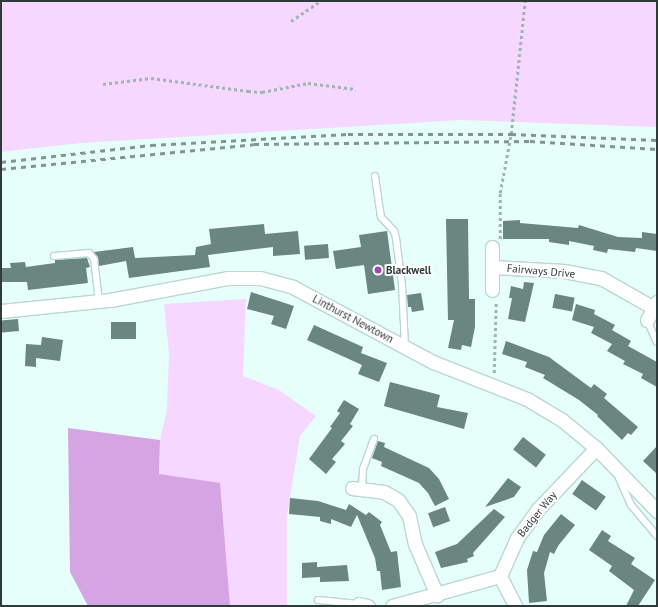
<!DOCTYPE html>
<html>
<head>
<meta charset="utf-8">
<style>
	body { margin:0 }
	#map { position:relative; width:658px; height:607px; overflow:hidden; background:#e6fffa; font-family:"PT Sans",sans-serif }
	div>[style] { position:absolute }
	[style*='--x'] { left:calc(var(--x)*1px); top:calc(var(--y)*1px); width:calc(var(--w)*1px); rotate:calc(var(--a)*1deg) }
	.green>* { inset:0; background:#f6d7ff }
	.forest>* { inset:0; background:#d5a4e3 }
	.building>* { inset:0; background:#6a8681; transform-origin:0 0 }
	.path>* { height:2.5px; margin-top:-1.25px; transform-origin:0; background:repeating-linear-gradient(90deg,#a0b4b0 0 3px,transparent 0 6px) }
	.roads { filter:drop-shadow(1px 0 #b9d7d1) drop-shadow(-1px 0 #b9d7d1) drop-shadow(0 1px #b9d7d1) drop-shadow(0 -1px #b9d7d1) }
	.service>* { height:6px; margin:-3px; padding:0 3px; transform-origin:3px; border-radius:3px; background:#fff }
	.minor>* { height:13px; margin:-6.5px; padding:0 6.5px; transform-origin:6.5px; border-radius:6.5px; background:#fff }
	.rail>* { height:3px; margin-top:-1.5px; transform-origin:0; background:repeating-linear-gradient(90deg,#839592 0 5px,transparent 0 10px) }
	.dots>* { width:11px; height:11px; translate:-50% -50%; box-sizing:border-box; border:2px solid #fff; border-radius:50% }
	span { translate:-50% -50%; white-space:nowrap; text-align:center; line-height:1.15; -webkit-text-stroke:4px #fff; paint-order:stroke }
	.poi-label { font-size:11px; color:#2f3b39; font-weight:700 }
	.left { translate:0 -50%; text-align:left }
	.street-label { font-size:11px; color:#2f3b39 }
	.frame { position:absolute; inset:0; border:2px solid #2f3b39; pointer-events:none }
</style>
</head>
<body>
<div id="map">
	<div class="green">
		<div style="clip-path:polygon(1px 1px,657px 1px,657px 127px,461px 120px,80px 143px,1px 152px)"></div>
		<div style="clip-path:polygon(246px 299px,243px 376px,279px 390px,316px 416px,300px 436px,287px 516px,287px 606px,226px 606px,159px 474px,160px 440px,167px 410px,169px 354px,164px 304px)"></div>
	</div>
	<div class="forest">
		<div style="clip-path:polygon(68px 428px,160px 440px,159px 474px,220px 483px,230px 606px,88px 606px,70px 572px)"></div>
	</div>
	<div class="building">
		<div style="clip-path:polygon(446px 219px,468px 219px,469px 299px,475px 299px,475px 327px,471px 347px,462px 345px,461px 350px,448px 348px,454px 320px,448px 320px)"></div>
		<div style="clip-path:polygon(520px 220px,520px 223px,578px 228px,579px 225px,618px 237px,642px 238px,642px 232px,657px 234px,657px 251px,636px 248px,635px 252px,608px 249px,607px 253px,593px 250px,594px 246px,569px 241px,569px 245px,549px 242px,549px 239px,503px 239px,503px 221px)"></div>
		<div style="clip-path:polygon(264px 224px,265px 234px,298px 231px,300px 254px,273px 256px,273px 247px,208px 255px,210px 267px,129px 278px,126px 261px,99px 266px,94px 252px,133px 247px,135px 258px,195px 255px,196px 247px,211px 244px,209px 229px)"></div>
		<div style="clip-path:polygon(387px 231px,395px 290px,368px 294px,364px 265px,336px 269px,333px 251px,361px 247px,359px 235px)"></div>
		<div style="left:328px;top:244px;width:14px;height:24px;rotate:86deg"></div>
		<div style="clip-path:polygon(87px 258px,90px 267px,86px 268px,88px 283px,28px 290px,27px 282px,1px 282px,1px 268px,11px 268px,10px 263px,25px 262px,26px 267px,55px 263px,55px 260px)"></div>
		<div style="clip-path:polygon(524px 282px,534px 283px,525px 322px,508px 319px,512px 298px,509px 298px,511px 286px,523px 289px)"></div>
		<div style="clip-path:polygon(251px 292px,294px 306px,286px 329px,271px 324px,274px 316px,247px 309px)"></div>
		<div style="clip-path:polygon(421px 293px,424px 310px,412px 312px,411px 307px,408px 307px,407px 295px)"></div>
		<div style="left:555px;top:294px;width:20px;height:14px;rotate:11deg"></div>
		<div style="clip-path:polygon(576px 304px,595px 310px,594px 314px,615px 325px,612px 330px,631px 341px,628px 346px,657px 362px,657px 387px,641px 378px,643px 374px,623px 364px,625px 361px,607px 351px,612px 344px,591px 333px,594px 327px,572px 320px)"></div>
		<div style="left:18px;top:319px;width:12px;height:17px;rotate:85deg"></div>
		<div style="left:111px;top:322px;width:25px;height:17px"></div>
		<div style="clip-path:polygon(314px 325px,363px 347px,361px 353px,387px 363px,379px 382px,358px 374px,362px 365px,307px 340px)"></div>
		<div style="clip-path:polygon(42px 337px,63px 340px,60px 361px,36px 358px,36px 367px,25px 366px,26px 344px,41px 345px)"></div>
		<div style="clip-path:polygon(506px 341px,549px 357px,591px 388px,594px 384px,607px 394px,604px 398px,638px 427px,631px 435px,628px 433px,622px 440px,597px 416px,598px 415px,579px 400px,543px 378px,545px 375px,525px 367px,527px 362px,502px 354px)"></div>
		<div style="clip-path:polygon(390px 382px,440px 395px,437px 407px,468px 413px,464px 429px,384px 406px)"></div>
		<div style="clip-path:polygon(344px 400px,359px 409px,350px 424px,353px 426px,341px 441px,345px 444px,332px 459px,336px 462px,326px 474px,309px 459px,332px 428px,330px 427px,340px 413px,337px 411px)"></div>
		<div style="left:523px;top:437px;width:29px;height:16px;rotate:38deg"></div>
		<div style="clip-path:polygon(378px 441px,385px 443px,384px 447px,429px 468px,439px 479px,449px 499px,435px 506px,428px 493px,419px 483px,381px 466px,382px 462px,372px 458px)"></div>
		<div style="clip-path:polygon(657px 446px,657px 474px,643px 461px)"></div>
		<div style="clip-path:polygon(508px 478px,521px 487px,514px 497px,485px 507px)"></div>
		<div style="left:582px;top:480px;width:29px;height:17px;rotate:35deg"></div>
		<div style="clip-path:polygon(290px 498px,318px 501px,346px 510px,349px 504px,366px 515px,369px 512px,382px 522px,380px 525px,391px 552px,397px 551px,401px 587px,382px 590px,380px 571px,377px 571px,375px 558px,357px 515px,351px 527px,331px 519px,331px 524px,320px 521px,320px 517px,289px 514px)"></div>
		<div style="left:445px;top:507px;width:15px;height:18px;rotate:70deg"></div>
		<div style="clip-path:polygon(494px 509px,505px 517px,473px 553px,474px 556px,467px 559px,468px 562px,441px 568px,435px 552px,457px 544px)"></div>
		<div style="clip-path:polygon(561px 514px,575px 525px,558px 546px,554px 554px,550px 552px,544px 573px,547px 601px,529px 603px,527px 570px,533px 551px,537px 552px,544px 535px)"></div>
		<div style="clip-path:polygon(602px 530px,611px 536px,608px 541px,635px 558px,631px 564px,655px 580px,638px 606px,626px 606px,634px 590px,609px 571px,612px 566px,589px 550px)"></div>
		<div style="clip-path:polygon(317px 562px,317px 567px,347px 565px,349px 581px,320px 582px,320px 577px,302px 578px,302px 563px)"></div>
	</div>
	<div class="path">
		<div style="--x:291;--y:21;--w:36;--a:-34"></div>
		<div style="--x:103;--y:84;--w:48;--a:-7.1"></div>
		<div style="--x:151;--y:78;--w:98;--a:7.6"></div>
		<div style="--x:248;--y:91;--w:14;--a:4"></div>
		<div style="--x:262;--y:92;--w:47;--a:-11.1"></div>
		<div style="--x:308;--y:83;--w:48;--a:7.1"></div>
		<div style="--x:500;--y:239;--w:46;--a:-90"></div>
		<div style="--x:500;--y:193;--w:60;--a:-79.4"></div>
		<div style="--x:511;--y:134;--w:134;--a:-84"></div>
		<div style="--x:494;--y:373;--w:71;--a:-88.4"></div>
	</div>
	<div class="roads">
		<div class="service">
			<div style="--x:375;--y:176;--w:41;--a:81.7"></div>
			<div style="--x:381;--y:217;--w:19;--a:47"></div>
			<div style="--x:394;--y:231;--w:7;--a:74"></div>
			<div style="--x:396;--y:238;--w:47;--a:82.7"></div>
			<div style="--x:402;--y:285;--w:62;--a:87.2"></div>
			<div style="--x:54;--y:256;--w:35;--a:-5"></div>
			<div style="--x:89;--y:253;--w:8;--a:50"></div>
			<div style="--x:94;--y:259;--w:42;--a:83.2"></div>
			<div style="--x:647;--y:320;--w:24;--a:66"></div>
			<div style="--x:619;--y:478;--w:30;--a:66"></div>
			<div style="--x:631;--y:505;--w:40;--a:50"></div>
			<div style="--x:362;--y:488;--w:19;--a:-87"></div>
			<div style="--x:363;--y:469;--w:32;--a:-70"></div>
			<div style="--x:318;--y:600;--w:41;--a:5.6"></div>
		</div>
		<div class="minor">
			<div style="--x:493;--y:267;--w:71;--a:3.2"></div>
			<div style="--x:564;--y:271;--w:38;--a:11"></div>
			<div style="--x:601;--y:278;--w:61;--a:29.5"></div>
			<div style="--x:492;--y:290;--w:43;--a:-90"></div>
			<div style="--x:1;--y:311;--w:110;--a:-5.8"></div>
			<div style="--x:110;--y:300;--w:119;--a:-10.6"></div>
			<div style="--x:227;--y:278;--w:33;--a:0"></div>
			<div style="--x:260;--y:278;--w:34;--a:15"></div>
			<div style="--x:293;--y:287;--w:159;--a:28.2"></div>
			<div style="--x:433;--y:362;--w:101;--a:21.5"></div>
			<div style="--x:527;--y:399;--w:41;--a:31"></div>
			<div style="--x:562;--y:420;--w:44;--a:39.5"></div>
			<div style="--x:596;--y:448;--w:88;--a:45.9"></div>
			<div style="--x:647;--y:320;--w:21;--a:-61"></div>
			<div style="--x:352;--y:488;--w:32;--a:7"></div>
			<div style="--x:384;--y:492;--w:16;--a:30"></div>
			<div style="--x:398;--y:500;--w:19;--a:55"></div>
			<div style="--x:409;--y:516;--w:29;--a:78"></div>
			<div style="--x:415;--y:544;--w:56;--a:66.7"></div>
			<div style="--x:500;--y:576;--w:34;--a:63"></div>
			<div style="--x:359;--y:604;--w:9;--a:13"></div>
			<div style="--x:392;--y:606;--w:112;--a:-15.5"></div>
			<div style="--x:500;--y:576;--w:42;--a:-65.9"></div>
			<div style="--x:517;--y:538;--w:36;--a:-54"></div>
			<div style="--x:538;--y:509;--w:84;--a:-46.4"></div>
		</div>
	</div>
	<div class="rail">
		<div style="--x:1;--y:162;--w:151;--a:-6.5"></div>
		<div style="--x:151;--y:145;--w:197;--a:-3.2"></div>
		<div style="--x:348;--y:134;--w:163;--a:0"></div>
		<div style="--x:511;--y:134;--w:146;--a:2.4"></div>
		<div style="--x:1;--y:169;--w:254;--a:-5.6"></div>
		<div style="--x:254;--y:144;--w:276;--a:-0.6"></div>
		<div style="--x:530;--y:141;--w:127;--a:3.6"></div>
	</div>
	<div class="dots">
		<div style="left:378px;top:270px;background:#a04ab8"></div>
	</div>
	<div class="poi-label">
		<span class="left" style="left:386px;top:270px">Blackwell</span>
	</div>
	<div class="street-label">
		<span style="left:541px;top:271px;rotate:5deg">Fairways Drive</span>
		<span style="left:353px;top:319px;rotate:28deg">Linthurst Newtown</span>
		<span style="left:537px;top:514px;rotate:-51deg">Badger Way</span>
	</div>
	<div class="frame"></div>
</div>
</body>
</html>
